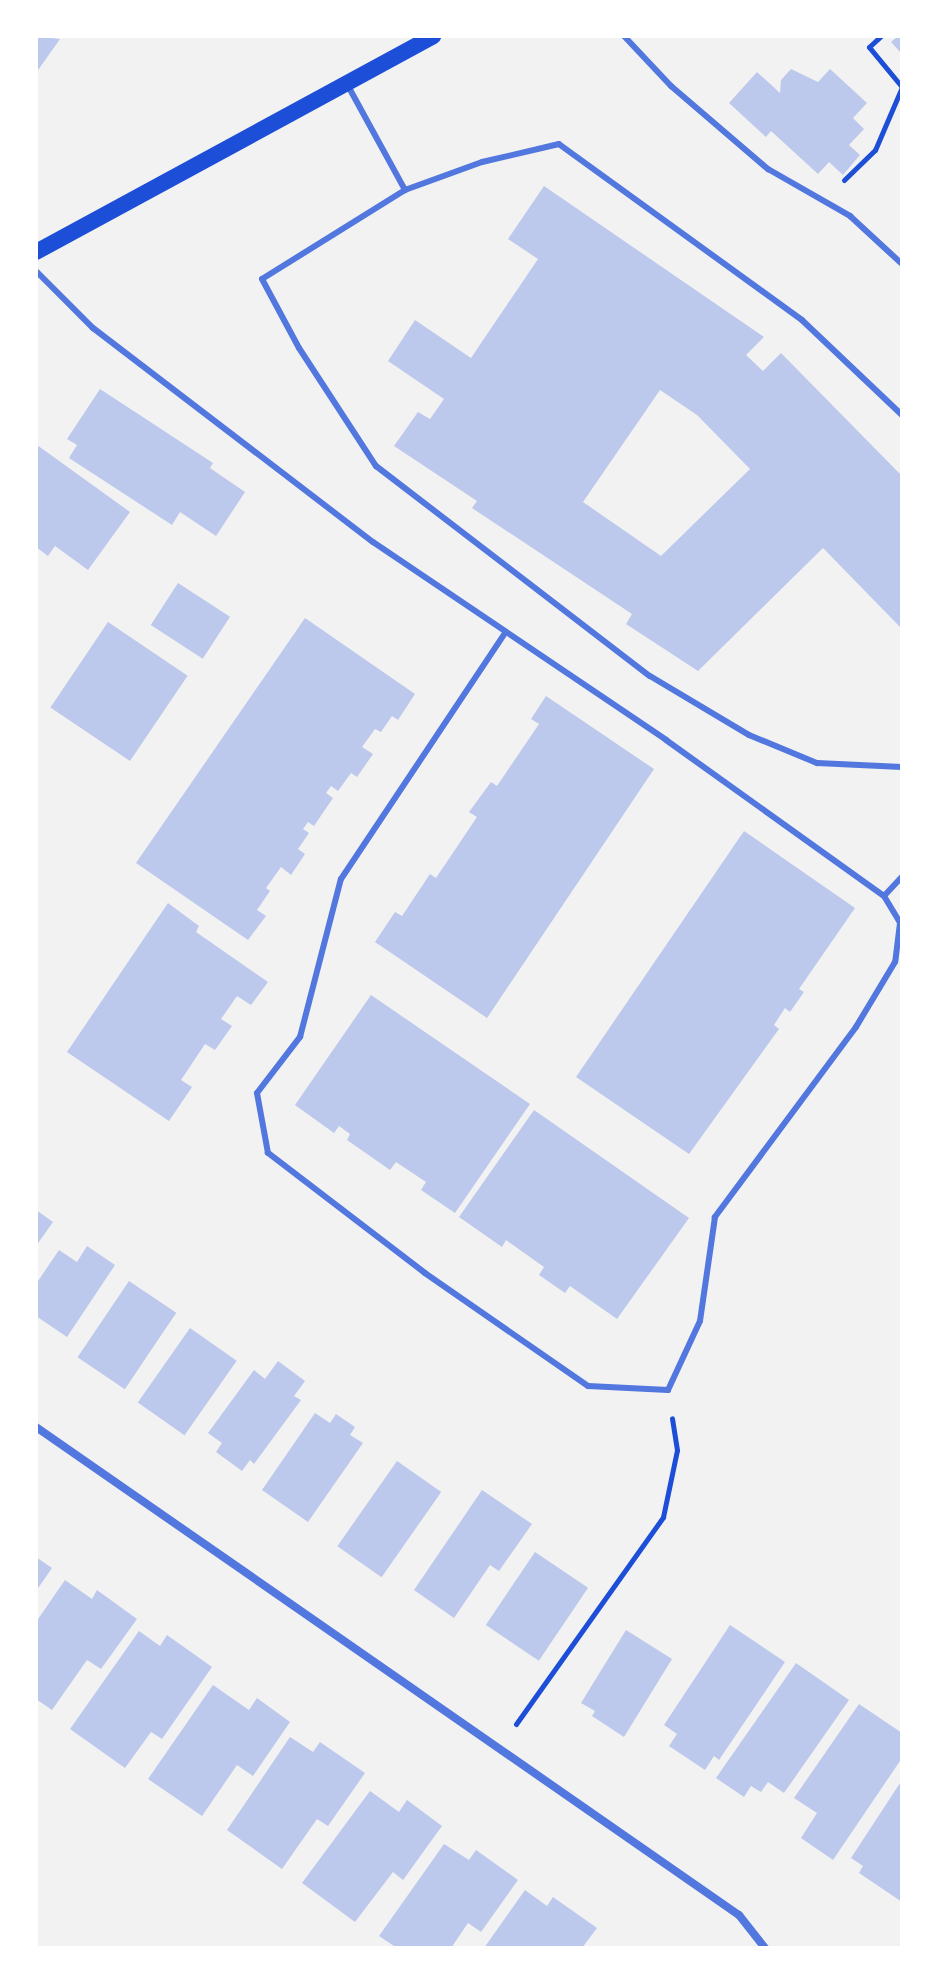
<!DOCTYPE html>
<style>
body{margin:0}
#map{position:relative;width:938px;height:1984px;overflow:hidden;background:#f2f2f2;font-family:Manrope,sans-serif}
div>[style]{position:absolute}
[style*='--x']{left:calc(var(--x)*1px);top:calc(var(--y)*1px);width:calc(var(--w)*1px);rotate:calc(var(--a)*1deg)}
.building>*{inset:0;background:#bdc9ec;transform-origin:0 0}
.path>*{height:5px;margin:-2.5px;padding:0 2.5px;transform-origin:2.5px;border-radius:2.5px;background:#1d4ed8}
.service>*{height:6px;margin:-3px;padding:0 3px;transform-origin:3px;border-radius:3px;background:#5277de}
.minor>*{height:8px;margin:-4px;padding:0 4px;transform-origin:4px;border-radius:4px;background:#5277de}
.secondary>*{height:16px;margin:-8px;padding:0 8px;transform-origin:8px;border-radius:8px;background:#1d4ed8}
span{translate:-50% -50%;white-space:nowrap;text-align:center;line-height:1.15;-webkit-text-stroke:6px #fff;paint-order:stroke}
.frame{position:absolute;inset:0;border:38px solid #fff;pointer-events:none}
</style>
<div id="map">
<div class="building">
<i style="clip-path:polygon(36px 36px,60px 39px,36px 73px)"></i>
<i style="clip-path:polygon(898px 36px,902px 36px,902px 54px,891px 42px)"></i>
<i style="clip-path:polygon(791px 69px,818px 82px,830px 69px,867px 103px,853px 118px,864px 129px,849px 145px,860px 155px,843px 175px,829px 162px,818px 174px,771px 131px,766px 137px,729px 103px,757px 72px,780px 93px,781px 80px)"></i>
<i style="clip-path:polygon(evenodd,544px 186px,764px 337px,746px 355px,763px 371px,781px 353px,902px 476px,902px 629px,823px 548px,698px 671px,626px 624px,632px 614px,472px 508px,477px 501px,394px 446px,418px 412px,430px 419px,444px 399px,388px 361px,415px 320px,471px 358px,538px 259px,508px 239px,544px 186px,660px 390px,697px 415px,750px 469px,661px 556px,583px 502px,660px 390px)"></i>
<i style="clip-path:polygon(100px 389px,213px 463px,210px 468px,245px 492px,216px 536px,180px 512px,172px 525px,69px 458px,77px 445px,67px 439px)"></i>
<i style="clip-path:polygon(37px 445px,130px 512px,88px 570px,55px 546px,48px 556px,36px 547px)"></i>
<i style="left:178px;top:583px;width:62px;height:50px;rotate:33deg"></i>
<i style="clip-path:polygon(305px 618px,415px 694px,398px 720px,392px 716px,381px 732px,375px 729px,362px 747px,373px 754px,357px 777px,351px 773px,338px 791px,331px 786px,326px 793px,333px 798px,314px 826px,308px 822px,303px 829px,309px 833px,298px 849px,305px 854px,291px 875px,281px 867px,266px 888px,270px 891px,257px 910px,266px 916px,248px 940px,136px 863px)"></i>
<i style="left:108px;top:622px;width:96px;height:103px;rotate:34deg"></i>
<i style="clip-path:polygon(546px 696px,654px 769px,487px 1018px,375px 942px,395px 912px,402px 916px,430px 874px,436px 878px,477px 817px,469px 812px,491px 782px,497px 786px,539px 724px,531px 719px)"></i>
<i style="clip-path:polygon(744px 831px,855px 908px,799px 989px,804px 992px,790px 1012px,785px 1008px,774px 1025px,779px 1029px,689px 1154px,576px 1077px)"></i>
<i style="clip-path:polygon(168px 903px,199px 926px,196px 932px,268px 982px,251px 1005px,237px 996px,221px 1019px,232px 1026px,215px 1050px,205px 1044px,181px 1080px,192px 1087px,169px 1121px,67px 1052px)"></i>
<i style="clip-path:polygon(371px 995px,530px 1104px,455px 1213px,421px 1190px,426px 1182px,396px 1162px,390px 1170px,347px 1140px,350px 1134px,339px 1126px,334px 1133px,295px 1105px)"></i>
<i style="clip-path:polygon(534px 1110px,689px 1218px,617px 1319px,570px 1286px,565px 1293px,539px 1275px,544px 1267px,506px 1240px,502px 1247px,459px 1217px)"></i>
<i style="clip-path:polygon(36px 1210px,53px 1222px,36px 1246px)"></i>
<i style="clip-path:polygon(87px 1246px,115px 1265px,67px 1337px,36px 1316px,36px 1284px,59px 1250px,77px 1262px)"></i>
<i style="left:129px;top:1281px;width:57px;height:92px;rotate:34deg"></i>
<i style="left:190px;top:1328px;width:57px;height:91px;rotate:35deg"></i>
<i style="clip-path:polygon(278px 1361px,305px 1381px,294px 1396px,301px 1400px,254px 1464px,250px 1460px,242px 1471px,216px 1452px,222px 1443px,208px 1433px,254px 1370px,265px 1379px)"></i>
<i style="clip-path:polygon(315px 1413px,330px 1423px,336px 1414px,355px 1427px,350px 1435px,363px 1443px,308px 1522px,262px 1490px)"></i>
<i style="left:397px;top:1461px;width:54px;height:104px;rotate:35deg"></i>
<i style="clip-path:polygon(482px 1490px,532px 1524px,499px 1571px,490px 1565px,454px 1618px,414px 1590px)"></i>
<i style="left:535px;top:1552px;width:64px;height:88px;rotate:34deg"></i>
<i style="clip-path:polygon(36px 1557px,52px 1568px,36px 1591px)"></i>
<i style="clip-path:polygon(65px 1580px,92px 1599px,97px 1590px,137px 1619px,101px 1669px,87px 1660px,52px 1710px,36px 1699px,36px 1622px)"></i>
<i style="clip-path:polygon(730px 1625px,785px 1662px,719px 1760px,714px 1756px,705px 1770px,669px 1746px,677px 1734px,664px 1725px)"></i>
<i style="clip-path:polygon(626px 1630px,672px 1659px,624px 1737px,592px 1716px,595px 1711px,581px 1703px)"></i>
<i style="clip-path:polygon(139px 1631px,160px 1646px,167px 1635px,212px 1667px,162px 1739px,151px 1732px,125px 1768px,70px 1729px)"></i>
<i style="clip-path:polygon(796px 1663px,849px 1700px,784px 1793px,768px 1782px,761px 1792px,751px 1786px,744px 1797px,716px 1778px)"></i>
<i style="clip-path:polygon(213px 1685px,249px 1710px,257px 1698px,290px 1722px,253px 1776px,237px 1765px,202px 1816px,148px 1779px)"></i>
<i style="clip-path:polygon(859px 1704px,902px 1733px,902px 1758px,833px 1860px,801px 1838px,817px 1813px,794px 1798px)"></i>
<i style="clip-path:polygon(290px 1737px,313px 1752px,320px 1742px,365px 1773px,328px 1826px,317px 1819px,282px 1869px,227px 1830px)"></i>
<i style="clip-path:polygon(902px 1780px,902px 1902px,859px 1873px,863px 1866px,851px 1858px)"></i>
<i style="clip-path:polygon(370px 1791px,399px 1812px,407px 1800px,442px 1826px,403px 1880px,393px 1872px,355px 1922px,302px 1883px)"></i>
<i style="clip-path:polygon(444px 1844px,469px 1860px,476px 1850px,518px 1880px,481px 1932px,468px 1923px,451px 1948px,397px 1948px,379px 1936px)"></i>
<i style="clip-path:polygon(525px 1890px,547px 1906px,553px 1897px,597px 1928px,582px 1948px,484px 1948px)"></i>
</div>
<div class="path">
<i style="--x:844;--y:180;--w:43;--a:-44.1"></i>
<i style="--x:875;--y:150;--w:69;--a:-66.8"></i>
<i style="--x:902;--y:87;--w:52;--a:-129.5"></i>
<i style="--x:869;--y:47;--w:16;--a:-43"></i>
<i style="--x:516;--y:1724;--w:254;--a:-54.6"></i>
<i style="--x:663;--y:1517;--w:68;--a:-78.2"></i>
<i style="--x:677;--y:1450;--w:32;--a:-99"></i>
</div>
<div class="service">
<i style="--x:624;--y:36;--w:69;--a:46.8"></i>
<i style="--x:671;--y:86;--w:128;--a:40.6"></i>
<i style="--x:768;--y:169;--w:95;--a:29.8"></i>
<i style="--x:850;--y:216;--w:71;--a:42.7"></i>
<i style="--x:347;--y:84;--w:121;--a:61.3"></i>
<i style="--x:36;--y:271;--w:81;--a:45"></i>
<i style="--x:93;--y:328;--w:352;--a:37.4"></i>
<i style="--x:373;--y:542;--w:354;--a:34"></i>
<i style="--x:666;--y:740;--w:268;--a:35.6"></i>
<i style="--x:884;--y:896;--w:31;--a:59"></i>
<i style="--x:900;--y:923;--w:39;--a:97"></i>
<i style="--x:895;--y:962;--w:76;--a:121"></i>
<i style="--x:856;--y:1027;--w:237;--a:126.6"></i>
<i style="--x:715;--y:1217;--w:105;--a:98.2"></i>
<i style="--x:700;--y:1321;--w:76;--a:114.9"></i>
<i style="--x:668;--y:1390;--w:80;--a:-177.1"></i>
<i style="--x:588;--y:1386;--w:198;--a:-145.3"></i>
<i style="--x:425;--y:1273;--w:198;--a:-142.6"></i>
<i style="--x:268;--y:1153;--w:61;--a:-100.4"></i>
<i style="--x:257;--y:1093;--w:71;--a:-52.5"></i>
<i style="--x:300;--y:1037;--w:163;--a:-75.5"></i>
<i style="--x:341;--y:879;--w:297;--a:-56.3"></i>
<i style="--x:902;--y:415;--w:138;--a:-136.5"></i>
<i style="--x:802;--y:320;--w:300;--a:-144.1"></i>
<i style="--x:559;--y:144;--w:79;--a:166.8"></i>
<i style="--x:482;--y:162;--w:82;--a:160"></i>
<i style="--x:405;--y:190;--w:168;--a:148.1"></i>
<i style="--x:262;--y:279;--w:78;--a:61.8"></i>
<i style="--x:299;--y:348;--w:141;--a:56.9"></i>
<i style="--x:376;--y:466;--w:345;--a:37.5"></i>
<i style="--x:650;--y:676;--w:115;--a:30.8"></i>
<i style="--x:749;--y:735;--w:74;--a:22.4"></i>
<i style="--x:817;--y:763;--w:85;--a:2.7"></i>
<i style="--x:884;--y:896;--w:26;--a:-47"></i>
</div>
<div class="minor">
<i style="--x:36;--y:1427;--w:856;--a:34.77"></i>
<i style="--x:739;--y:1915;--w:42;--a:51.8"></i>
</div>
<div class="secondary">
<i style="--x:36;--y:252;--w:452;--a:-28.5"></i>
</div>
<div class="frame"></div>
</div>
